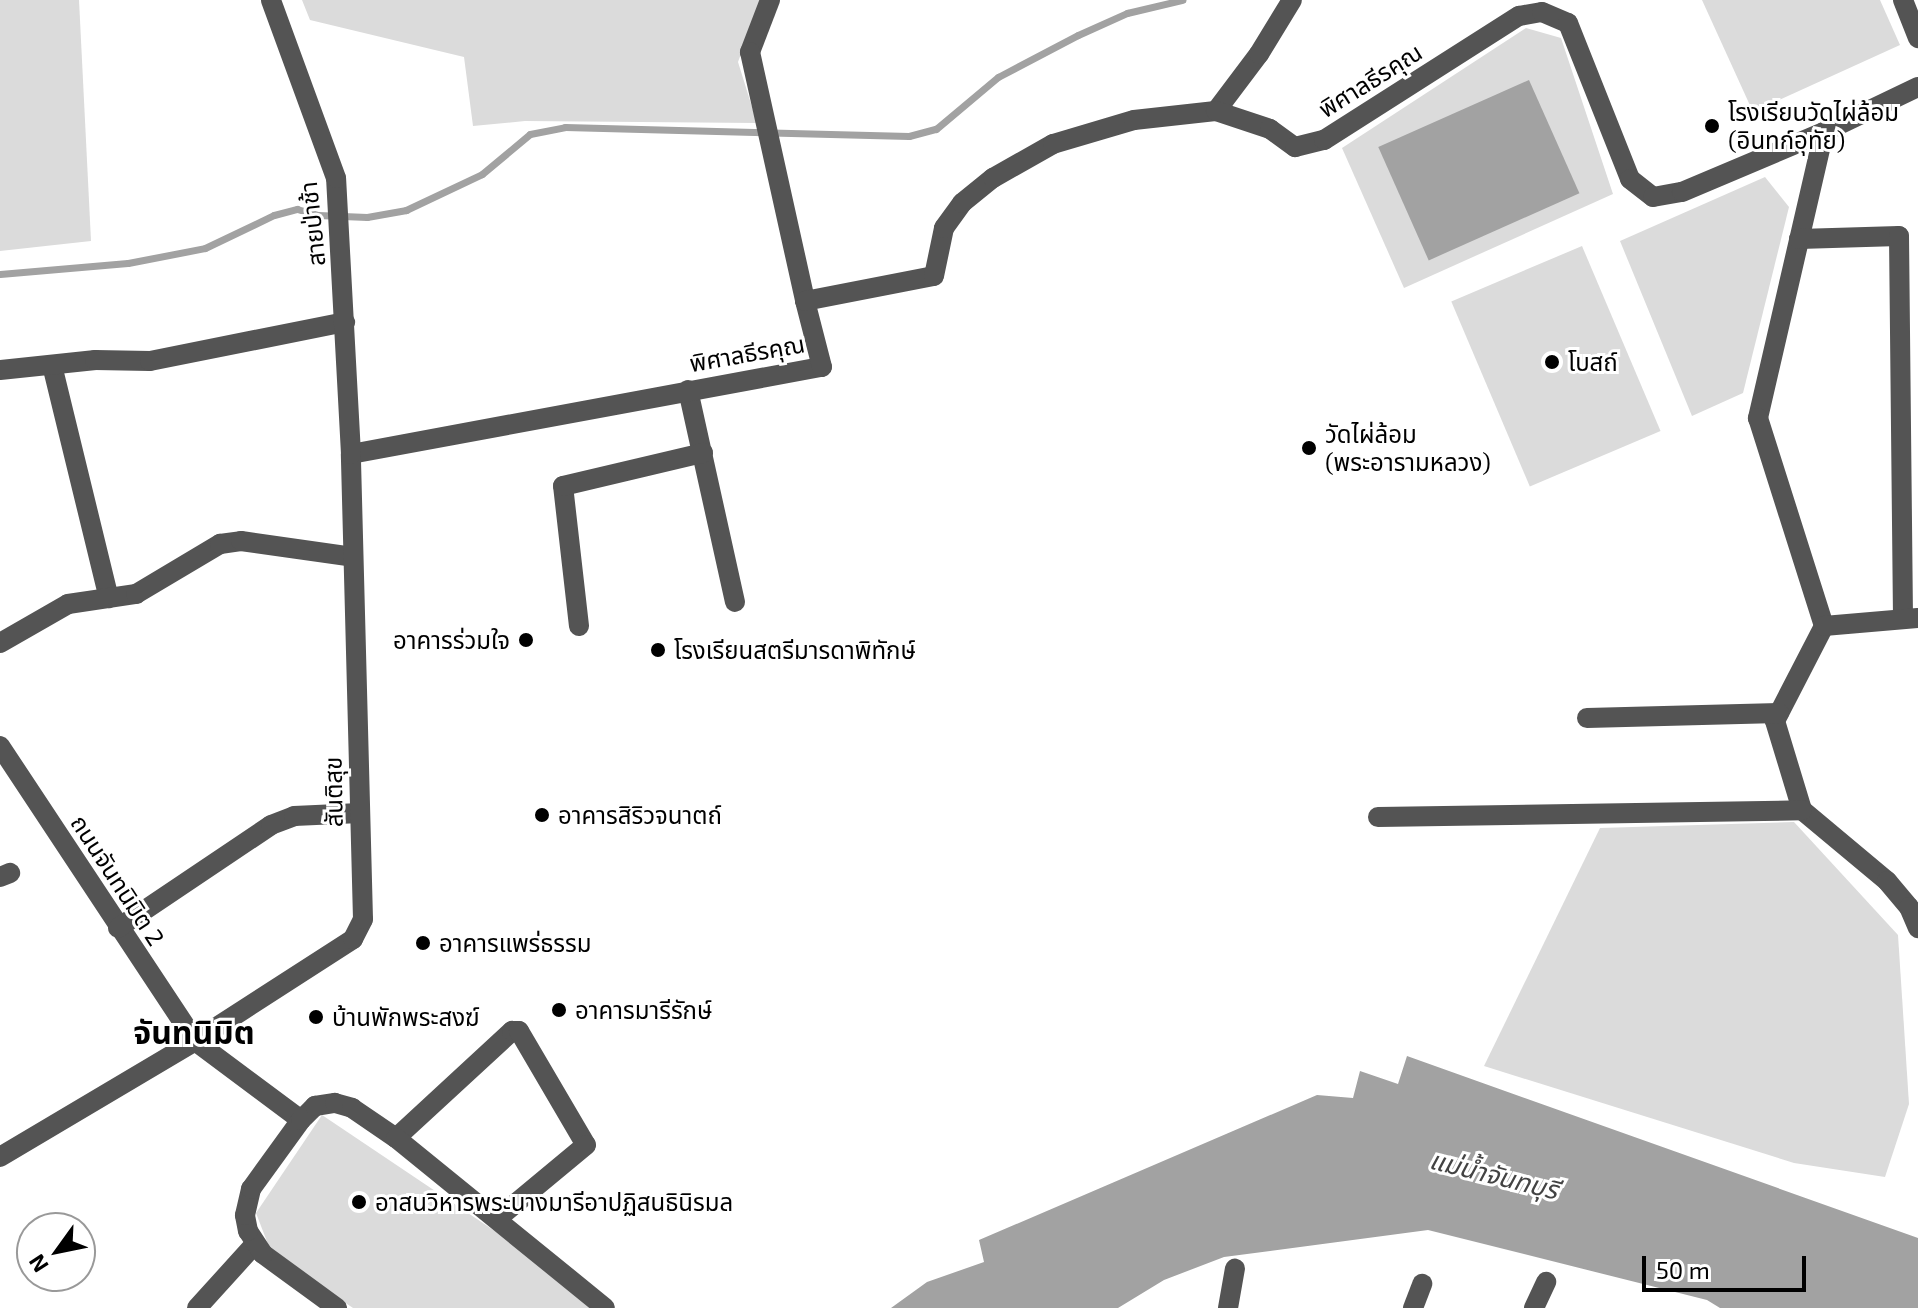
<!DOCTYPE html>
<meta charset="utf-8">
<style>
body{margin:0}
#map{position:relative;width:1918px;height:1308px;overflow:hidden;background:#fff;font-family:"Exo 2","Noto Sans Thai",sans-serif}
div>[style]{position:absolute}
[style*='--x']{left:calc(var(--x)*1px);top:calc(var(--y)*1px);width:calc(var(--w)*1px);rotate:calc(var(--a)*1deg)}
.green>*{inset:0;background:#dbdbdb;transform-origin:0 0}
.water>*{inset:0;background:#a2a2a2;transform-origin:0 0}
.stream>*{height:7px;margin:-3.5px;padding:0 3.5px;transform-origin:3.5px;border-radius:3.5px;background:#a2a2a2}
.minor>*{height:20px;margin:-10px;padding:0 10px;transform-origin:10px;border-radius:10px;background:#545454}
.dots>*{width:22px;height:22px;translate:-50% -50%;box-sizing:border-box;border:4px solid #fff;border-radius:50%}
span{translate:-50% -50%;white-space:nowrap;text-align:center;line-height:1.15;-webkit-text-stroke:6px #fff;paint-order:stroke}
.street-label{font-size:24px;color:#000}
.poi-label{font-size:24px;color:#000}
.left{translate:0 -50%;text-align:left}
.right{translate:-100% -50%;text-align:right}
.water-label{font-size:26px;color:#434343;font-style:italic}
.district-label{font-size:32px;color:#000;font-weight:700}
.north{position:absolute;left:16px;top:1212px;width:80px;height:80px;box-sizing:border-box;background:#fff;border:2px solid #999;border-radius:50%;rotate:237deg;font-size:22px;font-weight:700;line-height:32px;text-align:center;color:#000}
.north::after{content:'';display:block;margin:auto;width:28px;height:36px;background:#000;clip-path:polygon(50% 0,100% 100%,50% 72%,0 100%)}
.scale{position:absolute;left:1642px;top:1256px;width:164px;height:36px;box-sizing:border-box;border:4px solid #000;border-top:0;padding-left:10px;font-size:24px;line-height:28px;white-space:nowrap;color:#000;-webkit-text-stroke:6px #fff;paint-order:stroke}
</style>
<div id="map">
<div class="green">
<i style="clip-path:polygon(0 0,79px 0,91px 241px,0 251px)"></i>
<i style="clip-path:polygon(302px 0,761px 0,738px 62px,757px 123px,525px 121px,473px 126px,464px 57px,310px 20px)"></i>
<i style="clip-path:polygon(1702px 0,1880px 0,1900px 45px,1753px 112px)"></i>
<i style="clip-path:polygon(1526px 28px,1561px 38px,1613px 194px,1404px 288px,1342px 148px)"></i>
<i style="clip-path:polygon(1765px 177px,1789px 207px,1743px 393px,1692px 416px,1620px 241px)"></i>
<i style="left:1582px;top:246px;width:201px;height:142px;rotate:67deg"></i>
<i style="clip-path:polygon(1794px 822px,1898px 935px,1909px 1104px,1885px 1177px,1794px 1163px,1484px 1066px,1600px 828px)"></i>
<i style="clip-path:polygon(322px 1115px,532px 1256px,595px 1308px,353px 1308px,271px 1252px,256px 1213px)"></i>
</div>
<div class="water">
<i style="left:1529px;top:80px;width:124px;height:165px;rotate:66deg"></i>
<i style="clip-path:polygon(1407px 1056px,1918px 1238px,1918px 1308px,1720px 1308px,1707px 1300px,1428px 1230px,1224px 1257px,1164px 1280px,1118px 1308px,891px 1308px,927px 1282px,984px 1262px,979px 1240px,1317px 1095px,1353px 1098px,1360px 1071px,1398px 1084px)"></i>
</div>
<div class="stream">
<i style="--x:0;--y:274;--w:128;--a:-4.9"></i>
<i style="--x:128;--y:263;--w:78;--a:-11"></i>
<i style="--x:205;--y:248;--w:76;--a:-25.6"></i>
<i style="--x:274;--y:215;--w:24;--a:-15"></i>
<i style="--x:297;--y:209;--w:22;--a:16"></i>
<i style="--x:318;--y:215;--w:49;--a:2.3"></i>
<i style="--x:367;--y:217;--w:40;--a:-10"></i>
<i style="--x:406;--y:210;--w:84;--a:-25.3"></i>
<i style="--x:482;--y:174;--w:62;--a:-39.8"></i>
<i style="--x:530;--y:134;--w:36;--a:-11"></i>
<i style="--x:565;--y:127;--w:344;--a:1.5"></i>
<i style="--x:909;--y:136;--w:28;--a:-15"></i>
<i style="--x:936;--y:129;--w:81;--a:-40"></i>
<i style="--x:998;--y:77;--w:90;--a:-27.7"></i>
<i style="--x:1078;--y:35;--w:54;--a:-24.2"></i>
<i style="--x:1127;--y:13;--w:57;--a:-13.3"></i>
</div>
<div class="minor">
<i style="--x:770;--y:0;--w:56;--a:111"></i>
<i style="--x:750;--y:52;--w:255;--a:77.5"></i>
<i style="--x:1903;--y:0;--w:41;--a:68.5"></i>
<i style="--x:1216;--y:111;--w:71;--a:-53"></i>
<i style="--x:1259;--y:54;--w:63;--a:-58.6"></i>
<i style="--x:1824;--y:132;--w:294;--a:103"></i>
<i style="--x:1758;--y:418;--w:218;--a:72.4"></i>
<i style="--x:1824;--y:626;--w:107;--a:117.3"></i>
<i style="--x:1775;--y:721;--w:93;--a:73.1"></i>
<i style="--x:1802;--y:810;--w:111;--a:39.9"></i>
<i style="--x:1887;--y:881;--w:34;--a:50"></i>
<i style="--x:1909;--y:907;--w:23;--a:67"></i>
<i style="--x:1799;--y:239;--w:100;--a:-1.7"></i>
<i style="--x:1899;--y:236;--w:383;--a:89.4"></i>
<i style="--x:52;--y:365;--w:240;--a:76.3"></i>
<i style="--x:0;--y:370;--w:96;--a:-6"></i>
<i style="--x:95;--y:360;--w:55;--a:1"></i>
<i style="--x:150;--y:361;--w:199;--a:-11.3"></i>
<i style="--x:688;--y:390;--w:217;--a:77.5"></i>
<i style="--x:351;--y:454;--w:479;--a:-10.5"></i>
<i style="--x:822;--y:367;--w:68;--a:-104.4"></i>
<i style="--x:805;--y:301;--w:131;--a:-11"></i>
<i style="--x:934;--y:276;--w:49;--a:-78.2"></i>
<i style="--x:944;--y:228;--w:31;--a:-54"></i>
<i style="--x:962;--y:203;--w:40;--a:-39"></i>
<i style="--x:993;--y:178;--w:69;--a:-29.5"></i>
<i style="--x:1053;--y:144;--w:84;--a:-16.5"></i>
<i style="--x:1134;--y:120;--w:82;--a:-6.3"></i>
<i style="--x:1216;--y:111;--w:57;--a:18.4"></i>
<i style="--x:1270;--y:129;--w:31;--a:36"></i>
<i style="--x:1295;--y:147;--w:30;--a:-14"></i>
<i style="--x:1324;--y:140;--w:231;--a:-32.5"></i>
<i style="--x:1519;--y:16;--w:23;--a:-10"></i>
<i style="--x:1542;--y:12;--w:28;--a:23"></i>
<i style="--x:1568;--y:23;--w:168;--a:68.3"></i>
<i style="--x:1630;--y:179;--w:29;--a:38"></i>
<i style="--x:1653;--y:197;--w:29;--a:-10"></i>
<i style="--x:1682;--y:192;--w:154;--a:-22.9"></i>
<i style="--x:1824;--y:132;--w:104;--a:-25.6"></i>
<i style="--x:579;--y:626;--w:141;--a:-96.5"></i>
<i style="--x:563;--y:486;--w:144;--a:-13.3"></i>
<i style="--x:1824;--y:626;--w:94;--a:-4.9"></i>
<i style="--x:0;--y:643;--w:78;--a:-29.8"></i>
<i style="--x:68;--y:604;--w:69;--a:-8.4"></i>
<i style="--x:136;--y:594;--w:98;--a:-30.8"></i>
<i style="--x:220;--y:544;--w:21;--a:-8"></i>
<i style="--x:241;--y:541;--w:113;--a:8.1"></i>
<i style="--x:1587;--y:718;--w:192;--a:-1.5"></i>
<i style="--x:0;--y:746;--w:354;--a:56.5"></i>
<i style="--x:195;--y:1041;--w:132;--a:36.7"></i>
<i style="--x:1378;--y:817;--w:424;--a:-0.9"></i>
<i style="--x:0;--y:877;--w:11;--a:-22"></i>
<i style="--x:118;--y:928;--w:184;--a:-33.9"></i>
<i style="--x:271;--y:825;--w:25;--a:-21"></i>
<i style="--x:294;--y:816;--w:66;--a:-2.6"></i>
<i style="--x:396;--y:1138;--w:158;--a:-42.7"></i>
<i style="--x:512;--y:1031;--w:7;--a:0"></i>
<i style="--x:519;--y:1031;--w:132;--a:59.6"></i>
<i style="--x:586;--y:1145;--w:114;--a:140.3"></i>
<i style="--x:0;--y:1157;--w:227;--a:-30.7"></i>
<i style="--x:195;--y:1041;--w:188;--a:-32.8"></i>
<i style="--x:353;--y:939;--w:22;--a:-63"></i>
<i style="--x:363;--y:919;--w:465;--a:-91.5"></i>
<i style="--x:351;--y:454;--w:276;--a:-93.1"></i>
<i style="--x:336;--y:178;--w:189;--a:-110.1"></i>
<i style="--x:197;--y:1308;--w:86;--a:-47.8"></i>
<i style="--x:337;--y:1308;--w:92;--a:-143.9"></i>
<i style="--x:263;--y:1254;--w:27;--a:-123"></i>
<i style="--x:248;--y:1231;--w:16;--a:-101"></i>
<i style="--x:245;--y:1215;--w:27;--a:-77"></i>
<i style="--x:251;--y:1189;--w:85;--a:-54.1"></i>
<i style="--x:301;--y:1120;--w:20;--a:-45"></i>
<i style="--x:315;--y:1106;--w:20;--a:-9"></i>
<i style="--x:335;--y:1103;--w:18;--a:16"></i>
<i style="--x:352;--y:1108;--w:53;--a:34.3"></i>
<i style="--x:396;--y:1138;--w:269;--a:39.1"></i>
<i style="--x:1228;--y:1308;--w:40;--a:-80"></i>
<i style="--x:1413;--y:1308;--w:26;--a:-69"></i>
<i style="--x:1534;--y:1308;--w:29;--a:-65"></i>
</div>
<div class="dots">
<i style="left:1712px;top:126px;background:#000"></i>
<i style="left:1552px;top:362px;background:#000"></i>
<i style="left:1309px;top:448px;background:#000"></i>
<i style="left:526px;top:640px;background:#000"></i>
<i style="left:658px;top:650px;background:#000"></i>
<i style="left:542px;top:815px;background:#000"></i>
<i style="left:423px;top:943px;background:#000"></i>
<i style="left:559px;top:1010px;background:#000"></i>
<i style="left:316px;top:1017px;background:#000"></i>
<i style="left:359px;top:1202px;background:#000"></i>
</div>
<div class="street-label">
<span style="left:1370px;top:80px;rotate:-32deg">พิศาลธีรคุณ</span>
<span style="left:312px;top:224px;rotate:-96deg">สายป่าช้า</span>
<span style="left:747px;top:353px;rotate:-10deg">พิศาลธีรคุณ</span>
<span style="left:333px;top:792px;rotate:-91deg">สันติสุข</span>
<span style="left:118px;top:880px;rotate:57deg">ถนนจันทนิมิต 2</span>
</div>
<div class="poi-label">
<span class="left" style="left:1728px;top:126px">โรงเรียนวัดไผ่ล้อม<br>(อินทก์อุทัย)</span>
<span class="left" style="left:1568px;top:362px">โบสถ์</span>
<span class="left" style="left:1325px;top:448px">วัดไผ่ล้อม<br>(พระอารามหลวง)</span>
<span class="right" style="left:510px;top:640px">อาคารร่วมใจ</span>
<span class="left" style="left:674px;top:650px">โรงเรียนสตรีมารดาพิทักษ์</span>
<span class="left" style="left:558px;top:815px">อาคารสิริวจนาตถ์</span>
<span class="left" style="left:439px;top:943px">อาคารแพร่ธรรม</span>
<span class="left" style="left:575px;top:1010px">อาคารมารีรักษ์</span>
<span class="left" style="left:332px;top:1017px">บ้านพักพระสงฆ์</span>
<span class="left" style="left:375px;top:1202px">อาสนวิหารพระนางมารีอาปฏิสนธินิรมล</span>
</div>
<div class="water-label">
<span style="left:1494px;top:1174px;rotate:14deg">แม่น้ำจันทบุรี</span>
</div>
<div class="district-label">
<span style="left:194px;top:1031px">จันทนิมิต</span>
</div>
<div class="north">N</div>
<div class="scale">50 m</div>
</div>
